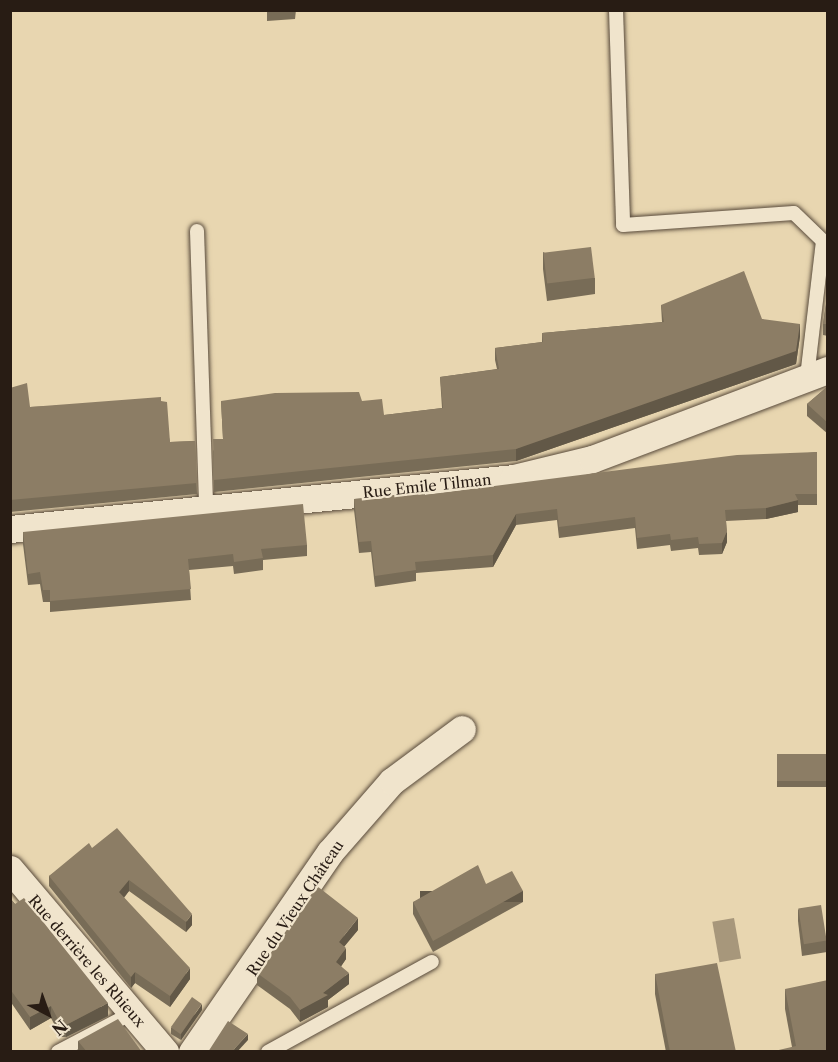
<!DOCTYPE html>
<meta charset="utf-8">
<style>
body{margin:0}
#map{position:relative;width:838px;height:1062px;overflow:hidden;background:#e8d6b0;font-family:"Libre Caslon Text",serif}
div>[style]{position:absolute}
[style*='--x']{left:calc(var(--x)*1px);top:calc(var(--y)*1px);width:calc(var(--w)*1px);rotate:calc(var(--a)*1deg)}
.water>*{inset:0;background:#a7977b;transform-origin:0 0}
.roads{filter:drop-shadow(0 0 2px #584a3b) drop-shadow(0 0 2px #584a3b)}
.lane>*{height:14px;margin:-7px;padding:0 7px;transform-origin:7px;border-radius:7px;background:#f0e4cc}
.street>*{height:27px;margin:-13.5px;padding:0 13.5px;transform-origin:13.5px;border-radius:13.5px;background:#f0e4cc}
.wall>*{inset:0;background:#786c57;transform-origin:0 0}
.shaded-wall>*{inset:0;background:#625847;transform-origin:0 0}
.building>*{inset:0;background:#8c7d65;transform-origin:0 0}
span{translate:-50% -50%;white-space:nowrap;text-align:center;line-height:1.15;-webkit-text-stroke:4.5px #f0e4cc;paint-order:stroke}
.street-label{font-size:15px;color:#281c14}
.frame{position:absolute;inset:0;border:12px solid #281c14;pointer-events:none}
.north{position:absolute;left:18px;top:984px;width:60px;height:60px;-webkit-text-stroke:4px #f0e4cc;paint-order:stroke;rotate:139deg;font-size:16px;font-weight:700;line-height:24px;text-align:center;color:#281c14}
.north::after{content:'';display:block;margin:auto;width:21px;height:27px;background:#281c14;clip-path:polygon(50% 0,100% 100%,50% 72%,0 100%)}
</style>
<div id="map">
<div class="water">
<i style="left:734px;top:918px;width:41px;height:22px;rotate:80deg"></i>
</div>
<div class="roads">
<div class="lane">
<i style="--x:616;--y:10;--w:215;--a:88.1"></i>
<i style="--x:623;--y:225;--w:171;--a:-4"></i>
<i style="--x:794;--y:213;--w:40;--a:44"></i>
<i style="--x:823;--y:241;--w:137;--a:96.7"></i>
<i style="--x:197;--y:231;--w:277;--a:88.1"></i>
<i style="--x:58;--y:1052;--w:84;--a:-27.8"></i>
<i style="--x:268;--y:1052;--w:187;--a:-28.8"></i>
</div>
<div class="street">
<i style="--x:10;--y:529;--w:507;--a:-5.78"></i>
<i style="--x:514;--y:478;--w:80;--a:-13.7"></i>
<i style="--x:592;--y:459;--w:252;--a:-20.7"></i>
<i style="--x:10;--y:869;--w:240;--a:49.7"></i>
<i style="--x:192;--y:1052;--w:243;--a:-55.4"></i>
<i style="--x:330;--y:852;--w:94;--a:-48.9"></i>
<i style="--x:392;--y:781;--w:87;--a:-36.6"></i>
</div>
</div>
<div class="wall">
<i style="clip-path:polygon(267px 10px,296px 10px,295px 19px,267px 21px)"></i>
<i style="clip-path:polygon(543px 252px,595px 278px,595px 294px,547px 301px,543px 269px)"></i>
<i style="clip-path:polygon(828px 291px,828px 336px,823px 335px,823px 324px)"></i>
<i style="clip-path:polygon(661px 305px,762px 319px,800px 336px,796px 364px,516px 461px,214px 492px,213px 451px,223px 439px,221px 401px,362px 401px,384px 415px,442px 408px,440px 377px,497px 369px,495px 360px,495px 348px,542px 342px,542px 333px,662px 322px)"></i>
<i style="clip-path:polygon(828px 386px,828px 434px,807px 416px,807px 404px)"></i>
<i style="clip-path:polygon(10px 388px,30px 407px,161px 401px,170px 442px,195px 441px,197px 494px,10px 512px)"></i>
<i style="clip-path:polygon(817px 452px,817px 505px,798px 505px,798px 512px,766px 519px,726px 521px,727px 542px,722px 554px,699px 555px,698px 548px,671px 551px,670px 545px,637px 549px,635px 528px,559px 538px,557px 520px,516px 525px,493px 567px,416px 573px,416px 581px,375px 587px,371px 552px,359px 553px,354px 510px,354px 499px,425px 495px)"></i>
<i style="clip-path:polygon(23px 532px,307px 545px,307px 556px,263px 560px,263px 570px,234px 574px,233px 566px,189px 570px,191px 600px,50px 612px,50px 602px,43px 602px,40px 584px,28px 585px,23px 544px)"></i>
<i style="left:828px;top:754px;width:33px;height:51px;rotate:90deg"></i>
<i style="clip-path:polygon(92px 848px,192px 925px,186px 932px,129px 891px,124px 898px,190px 979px,170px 1007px,135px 983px,131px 988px,49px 886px,49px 876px)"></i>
<i style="clip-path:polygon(486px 884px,523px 902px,433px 952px,413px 914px,413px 902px)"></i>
<i style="clip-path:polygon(10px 898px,108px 1016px,66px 1037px,61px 1037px,51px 1018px,30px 1030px,10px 1001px)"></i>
<i style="clip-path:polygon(798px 909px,827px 941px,827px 952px,802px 956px,798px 921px)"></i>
<i style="clip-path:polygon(358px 930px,344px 946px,346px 959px,341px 966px,349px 984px,328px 1000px,328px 1007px,300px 1022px,290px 1009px,257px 985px,257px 973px)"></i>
<i style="clip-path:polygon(655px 974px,736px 1052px,666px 1052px,655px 994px)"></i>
<i style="clip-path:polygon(785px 989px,828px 1052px,792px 1047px,785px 1009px)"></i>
<i style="clip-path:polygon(202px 1010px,181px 1040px,171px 1034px,171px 1028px)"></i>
<i style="clip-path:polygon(78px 1041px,142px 1052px,78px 1052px)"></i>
</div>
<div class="shaded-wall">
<i style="clip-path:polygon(800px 324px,800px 336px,796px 364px,516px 461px,516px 449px)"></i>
<i style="clip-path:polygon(798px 500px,798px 512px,766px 519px,766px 508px)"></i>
<i style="clip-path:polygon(516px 514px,516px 525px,493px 567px,493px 555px)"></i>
<i style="clip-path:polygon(727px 531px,727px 542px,722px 554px,722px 543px)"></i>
<i style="clip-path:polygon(129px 880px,129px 891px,119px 903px,119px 892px)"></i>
<i style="left:523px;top:891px;width:11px;height:103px;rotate:90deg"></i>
<i style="clip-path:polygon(192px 914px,192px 925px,186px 932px,186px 922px)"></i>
<i style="clip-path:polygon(358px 918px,358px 930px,339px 953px,339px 942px)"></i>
<i style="clip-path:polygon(346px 948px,346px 959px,336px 974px,336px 962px)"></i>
<i style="clip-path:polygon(190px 968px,190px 979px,170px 1007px,170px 996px)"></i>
<i style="clip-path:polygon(135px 972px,135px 983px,131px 988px,131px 977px)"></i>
<i style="clip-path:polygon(349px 973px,349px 984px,328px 1000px,328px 1007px,300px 1022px,300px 1010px)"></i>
<i style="clip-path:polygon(108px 1003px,108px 1016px,66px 1037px,66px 1025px)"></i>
<i style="clip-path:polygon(202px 1004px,202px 1010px,181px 1040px,181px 1034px)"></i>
<i style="clip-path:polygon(51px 1006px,51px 1018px,30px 1030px,30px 1017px)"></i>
<i style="clip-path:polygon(248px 1034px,248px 1040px,237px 1052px,234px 1052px,234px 1049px)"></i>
</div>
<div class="building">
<i style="left:591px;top:247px;width:31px;height:48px;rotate:83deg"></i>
<i style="clip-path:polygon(744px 271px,762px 319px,800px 324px,796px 351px,516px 449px,214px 480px,213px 439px,223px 439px,221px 401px,275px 393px,359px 392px,362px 401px,382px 399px,384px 415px,443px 408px,440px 377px,499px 369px,495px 348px,543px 342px,542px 333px,664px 322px,661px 305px)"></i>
<i style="clip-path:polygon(828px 291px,828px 324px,823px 324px)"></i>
<i style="clip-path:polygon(27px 383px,30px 407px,161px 397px,161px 401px,167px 402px,170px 442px,195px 441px,197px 483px,10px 500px,10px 388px)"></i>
<i style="clip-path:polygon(828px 386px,828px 423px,807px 404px)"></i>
<i style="clip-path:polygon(817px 452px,817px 494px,795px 494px,798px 500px,766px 508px,725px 510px,727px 531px,722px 543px,699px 544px,698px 537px,671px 540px,670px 534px,637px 538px,635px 517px,559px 527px,557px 509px,516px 514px,493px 555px,415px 562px,416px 570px,375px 576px,371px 541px,359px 542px,354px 499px,424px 492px,425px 495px,737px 455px)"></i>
<i style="clip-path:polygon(303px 504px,307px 545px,261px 549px,263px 558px,234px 562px,233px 554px,188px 559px,191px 589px,50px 601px,50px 590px,43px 590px,40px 572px,28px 574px,23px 532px)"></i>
<i style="left:828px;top:754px;width:27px;height:51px;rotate:90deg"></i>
<i style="clip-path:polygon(117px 828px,192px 914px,186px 922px,129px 880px,119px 892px,190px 968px,170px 996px,135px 972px,131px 977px,49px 876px,89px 843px,92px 848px)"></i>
<i style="clip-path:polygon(478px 865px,486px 884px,512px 871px,523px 891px,433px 941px,413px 902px)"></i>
<i style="clip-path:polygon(317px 886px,358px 918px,339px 942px,346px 948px,336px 962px,349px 973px,323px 993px,328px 995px,300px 1010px,290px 997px,257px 973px)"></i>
<i style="clip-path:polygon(10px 898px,15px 904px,24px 898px,108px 1003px,66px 1025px,61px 1025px,51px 1006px,30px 1017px,10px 989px)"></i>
<i style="left:821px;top:905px;width:36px;height:23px;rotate:81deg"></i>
<i style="clip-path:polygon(717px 963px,736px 1052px,670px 1052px,655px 974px)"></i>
<i style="clip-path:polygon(828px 980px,828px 1052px,770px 1052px,796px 1046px,785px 989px)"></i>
<i style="left:192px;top:997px;width:12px;height:37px;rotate:35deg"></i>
<i style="clip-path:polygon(118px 1019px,142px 1052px,87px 1052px,78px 1041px)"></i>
<i style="clip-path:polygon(228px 1021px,248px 1034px,234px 1049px,236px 1052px,208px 1052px)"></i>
</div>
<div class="street-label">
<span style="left:427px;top:486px;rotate:-6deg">Rue Emile Tilman</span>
<span style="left:295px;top:908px;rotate:-56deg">Rue du Vieux Château</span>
<span style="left:87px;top:961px;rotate:49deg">Rue derrière les Rhieux</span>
</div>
<div class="frame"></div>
<div class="north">N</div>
</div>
